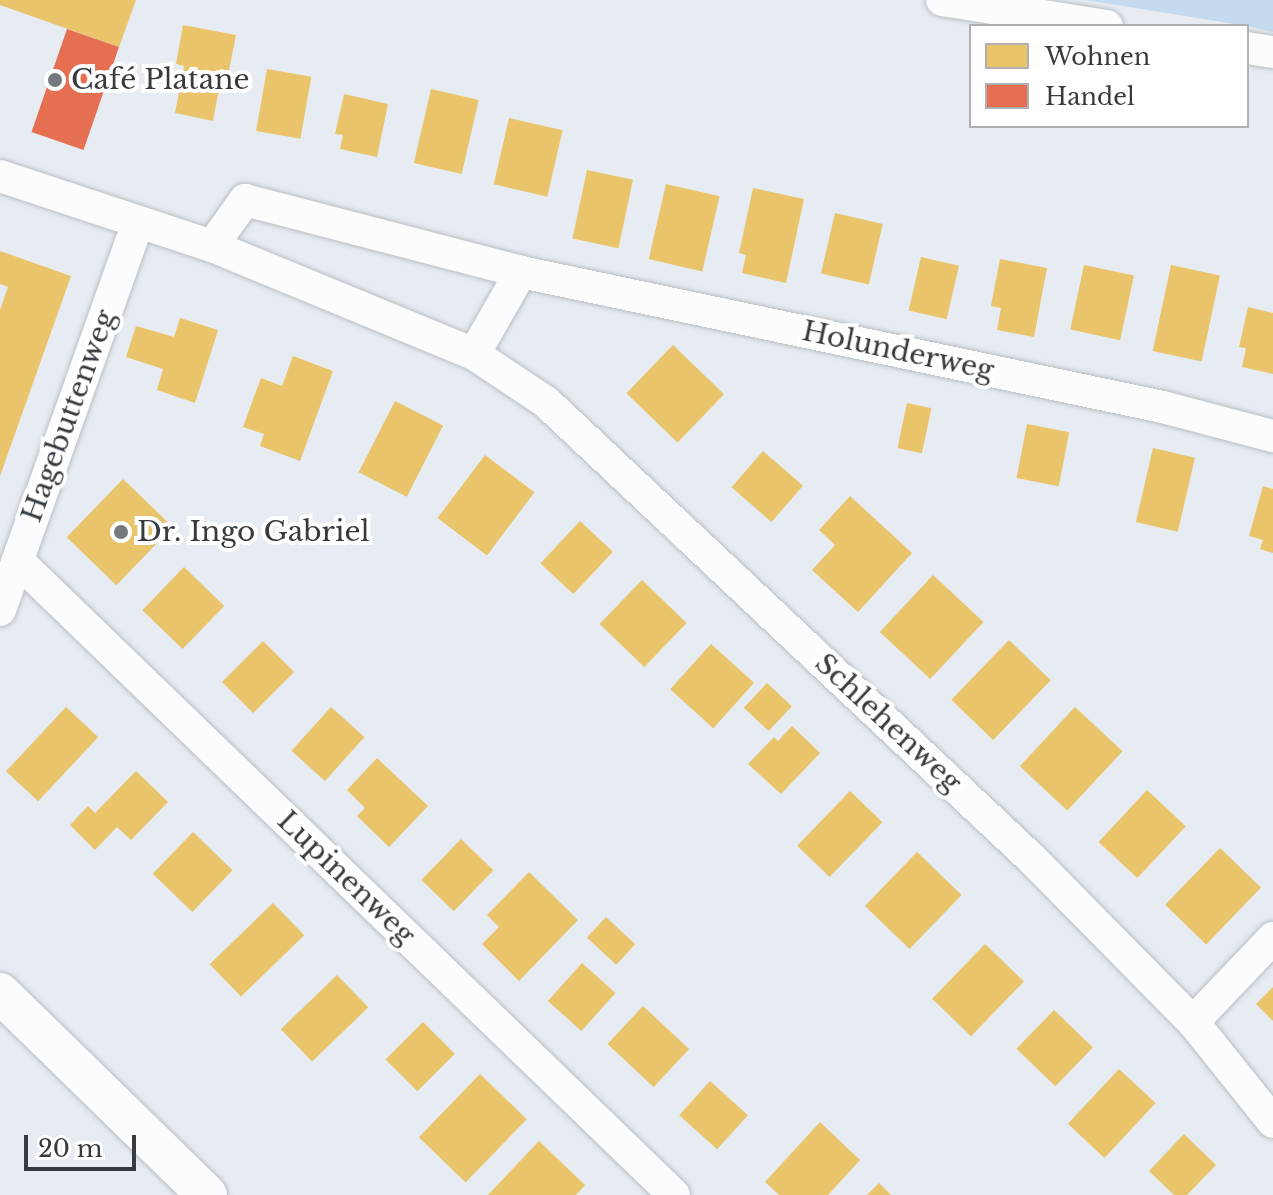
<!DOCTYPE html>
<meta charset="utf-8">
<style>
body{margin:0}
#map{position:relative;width:1273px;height:1195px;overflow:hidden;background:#e6ecf2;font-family:"Libre Baskerville",serif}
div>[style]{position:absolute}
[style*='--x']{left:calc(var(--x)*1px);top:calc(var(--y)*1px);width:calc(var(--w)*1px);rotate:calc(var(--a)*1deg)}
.green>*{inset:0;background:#c4daee}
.homes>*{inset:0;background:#e9c46a;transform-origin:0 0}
.shops>*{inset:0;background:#e76f51;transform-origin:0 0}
.roads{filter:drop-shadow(0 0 2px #b9bec3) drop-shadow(0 0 2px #b9bec3)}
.minor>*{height:32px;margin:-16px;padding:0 16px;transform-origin:16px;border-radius:16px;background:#fbfcfd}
.tertiary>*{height:40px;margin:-20px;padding:0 20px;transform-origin:20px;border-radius:20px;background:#fbfcfd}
.dots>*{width:22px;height:22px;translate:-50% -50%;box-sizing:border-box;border:4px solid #fff;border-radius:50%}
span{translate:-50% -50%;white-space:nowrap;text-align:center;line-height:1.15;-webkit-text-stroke:8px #fff;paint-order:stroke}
.poi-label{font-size:28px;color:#363b40}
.left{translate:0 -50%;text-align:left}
.street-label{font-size:28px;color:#363b40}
.legend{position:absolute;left:969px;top:24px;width:280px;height:104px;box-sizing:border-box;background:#fff;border:2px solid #afb1b3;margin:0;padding:10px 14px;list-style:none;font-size:24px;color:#363b40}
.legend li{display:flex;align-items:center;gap:16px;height:40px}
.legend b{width:40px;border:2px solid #afb1b3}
.scale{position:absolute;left:24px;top:1135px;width:112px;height:36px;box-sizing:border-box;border:4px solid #363b40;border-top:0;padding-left:10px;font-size:24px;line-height:28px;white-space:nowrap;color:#363b40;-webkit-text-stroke:6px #fff;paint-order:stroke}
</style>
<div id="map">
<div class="green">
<i style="clip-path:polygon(1086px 0,1273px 0,1273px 32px,1247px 26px)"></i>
</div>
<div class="homes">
<i style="clip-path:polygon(0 0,136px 0,119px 47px,0 5px)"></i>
<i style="clip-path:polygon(183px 25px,236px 35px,228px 75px,222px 73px,213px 121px,175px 113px,184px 66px,176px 64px)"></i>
<i style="left:267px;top:69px;width:45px;height:63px;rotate:10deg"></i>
<i style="left:431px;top:89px;width:49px;height:76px;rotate:13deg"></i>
<i style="clip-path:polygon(344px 94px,388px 104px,377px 157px,340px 149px,343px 135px,335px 134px)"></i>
<i style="left:509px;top:118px;width:55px;height:68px;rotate:13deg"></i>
<i style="left:587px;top:170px;width:47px;height:70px;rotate:12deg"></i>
<i style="left:666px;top:184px;width:55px;height:77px;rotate:13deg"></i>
<i style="clip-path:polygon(753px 188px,804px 199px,786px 283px,742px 273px,746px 255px,739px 253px)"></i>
<i style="left:835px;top:213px;width:49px;height:62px;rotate:13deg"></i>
<i style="clip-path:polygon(0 251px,71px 276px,0 476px,0 310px,8px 287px,0 284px)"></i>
<i style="left:921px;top:257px;width:39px;height:55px;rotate:13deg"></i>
<i style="clip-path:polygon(1000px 259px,1047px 268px,1034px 337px,997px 330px,1001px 308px,991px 306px)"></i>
<i style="left:1084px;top:265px;width:51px;height:66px;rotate:12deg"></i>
<i style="left:1171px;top:265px;width:50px;height:88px;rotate:12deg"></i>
<i style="clip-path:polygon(1248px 307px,1273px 313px,1273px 374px,1242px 367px,1246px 348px,1239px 347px)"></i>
<i style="clip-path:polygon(180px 318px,218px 330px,195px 403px,157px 390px,163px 369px,126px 357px,136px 326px,174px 337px)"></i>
<i style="left:673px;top:345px;width:71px;height:67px;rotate:44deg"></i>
<i style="clip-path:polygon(293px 356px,333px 371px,300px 461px,260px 446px,264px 434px,243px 427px,261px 378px,282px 386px)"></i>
<i style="left:395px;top:401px;width:54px;height:80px;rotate:27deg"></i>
<i style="left:907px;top:403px;width:25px;height:46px;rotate:12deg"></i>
<i style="left:1027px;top:424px;width:43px;height:55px;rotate:11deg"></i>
<i style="left:1153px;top:448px;width:43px;height:76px;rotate:13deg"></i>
<i style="left:763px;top:451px;width:53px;height:48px;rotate:41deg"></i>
<i style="left:485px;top:455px;width:62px;height:79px;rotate:37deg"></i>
<i style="left:123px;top:479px;width:69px;height:81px;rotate:44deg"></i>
<i style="clip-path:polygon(1263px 486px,1273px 489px,1273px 553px,1260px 549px,1263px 540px,1249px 536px)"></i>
<i style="clip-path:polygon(850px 496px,912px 553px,858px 612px,812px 570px,835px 545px,819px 530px)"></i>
<i style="left:580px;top:521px;width:45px;height:58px;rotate:43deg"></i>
<i style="left:184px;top:567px;width:56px;height:60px;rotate:44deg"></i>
<i style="left:933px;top:575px;width:69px;height:78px;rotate:43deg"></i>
<i style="left:642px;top:580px;width:62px;height:61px;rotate:44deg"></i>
<i style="left:1009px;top:640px;width:58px;height:83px;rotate:44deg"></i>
<i style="left:263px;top:641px;width:44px;height:58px;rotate:45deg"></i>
<i style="left:711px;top:644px;width:58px;height:61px;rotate:42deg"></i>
<i style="left:767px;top:683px;width:34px;height:34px;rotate:43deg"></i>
<i style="left:66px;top:707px;width:44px;height:88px;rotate:43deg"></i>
<i style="left:331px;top:707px;width:45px;height:59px;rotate:42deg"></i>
<i style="left:1075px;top:707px;width:65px;height:81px;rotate:43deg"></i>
<i style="clip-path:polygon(792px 726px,820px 753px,781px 794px,748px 764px,774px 737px,778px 741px)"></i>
<i style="clip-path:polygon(377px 758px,428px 806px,389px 847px,357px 816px,365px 808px,347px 790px)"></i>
<i style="clip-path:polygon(136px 771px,168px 802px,131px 840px,117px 827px,95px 850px,70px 825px,88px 806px,95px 813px)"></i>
<i style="left:1147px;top:790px;width:53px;height:71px;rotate:43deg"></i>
<i style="left:850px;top:791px;width:45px;height:76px;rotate:44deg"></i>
<i style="left:193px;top:832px;width:55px;height:58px;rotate:44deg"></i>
<i style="left:461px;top:839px;width:45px;height:57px;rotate:44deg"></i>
<i style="left:1220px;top:848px;width:57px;height:79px;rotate:44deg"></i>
<i style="left:917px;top:852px;width:62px;height:75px;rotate:44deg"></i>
<i style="clip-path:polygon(529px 872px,578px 920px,519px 981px,482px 944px,499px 927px,487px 915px)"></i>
<i style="left:273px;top:903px;width:45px;height:88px;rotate:46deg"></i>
<i style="left:606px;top:917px;width:40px;height:28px;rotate:43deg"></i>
<i style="left:985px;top:944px;width:54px;height:76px;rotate:44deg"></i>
<i style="left:582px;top:963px;width:45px;height:51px;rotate:42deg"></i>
<i style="left:337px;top:975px;width:45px;height:78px;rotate:46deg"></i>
<i style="clip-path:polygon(1273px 987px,1273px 1021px,1256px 1004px)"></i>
<i style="left:643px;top:1006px;width:63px;height:52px;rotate:43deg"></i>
<i style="left:1054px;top:1010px;width:54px;height:54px;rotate:44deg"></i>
<i style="left:423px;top:1022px;width:45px;height:53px;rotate:45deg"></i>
<i style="left:1119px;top:1069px;width:50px;height:75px;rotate:43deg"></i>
<i style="left:480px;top:1074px;width:65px;height:88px;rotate:44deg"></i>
<i style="left:710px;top:1081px;width:51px;height:46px;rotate:42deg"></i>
<i style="clip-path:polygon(820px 1122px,860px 1160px,828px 1195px,779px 1195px,765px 1182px)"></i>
<i style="clip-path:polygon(1184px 1134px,1216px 1165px,1187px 1195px,1174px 1195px,1149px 1171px)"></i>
<i style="clip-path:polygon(539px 1141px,585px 1185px,576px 1195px,488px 1195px)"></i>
<i style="clip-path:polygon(879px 1183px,891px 1195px,867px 1195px)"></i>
</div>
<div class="shops">
<i style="left:67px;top:29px;width:55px;height:109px;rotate:19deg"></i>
</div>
<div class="roads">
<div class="minor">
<i style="--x:942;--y:0;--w:167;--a:9"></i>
<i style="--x:1247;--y:48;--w:26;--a:9"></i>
<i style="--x:0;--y:176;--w:223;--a:18.3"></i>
<i style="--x:212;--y:246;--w:283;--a:22.4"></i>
<i style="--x:474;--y:354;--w:87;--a:33.7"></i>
<i style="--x:546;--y:402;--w:669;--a:43.24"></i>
<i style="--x:1033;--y:860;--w:228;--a:45.4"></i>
<i style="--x:1193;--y:1022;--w:128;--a:51.3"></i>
<i style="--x:212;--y:246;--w:57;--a:-54.3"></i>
<i style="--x:245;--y:200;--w:285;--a:14.6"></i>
<i style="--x:474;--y:354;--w:95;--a:-60.2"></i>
<i style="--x:521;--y:272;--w:656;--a:11.88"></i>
<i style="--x:1163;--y:407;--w:114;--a:14.8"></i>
<i style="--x:18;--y:561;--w:912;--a:44.02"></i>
<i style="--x:0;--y:610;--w:411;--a:-70.4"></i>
<i style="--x:1193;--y:1022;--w:116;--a:-46.4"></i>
</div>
<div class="tertiary">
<i style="--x:0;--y:993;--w:289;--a:44.3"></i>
</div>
</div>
<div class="dots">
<i style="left:55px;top:80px;background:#74797e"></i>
<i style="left:121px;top:532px;background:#74797e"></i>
</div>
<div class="poi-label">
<span class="left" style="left:71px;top:80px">Café Platane</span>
<span class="left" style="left:137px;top:532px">Dr. Ingo Gabriel</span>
</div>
<div class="street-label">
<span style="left:898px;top:351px;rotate:12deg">Holunderweg</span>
<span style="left:69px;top:416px;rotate:-70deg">Hagebuttenweg</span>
<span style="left:888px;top:723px;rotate:43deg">Schlehenweg</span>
<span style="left:346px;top:878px;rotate:44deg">Lupinenweg</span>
</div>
<ul class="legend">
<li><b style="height:22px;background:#e9c46a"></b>Wohnen</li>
<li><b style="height:22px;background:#e76f51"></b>Handel</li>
</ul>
<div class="scale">20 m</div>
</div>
